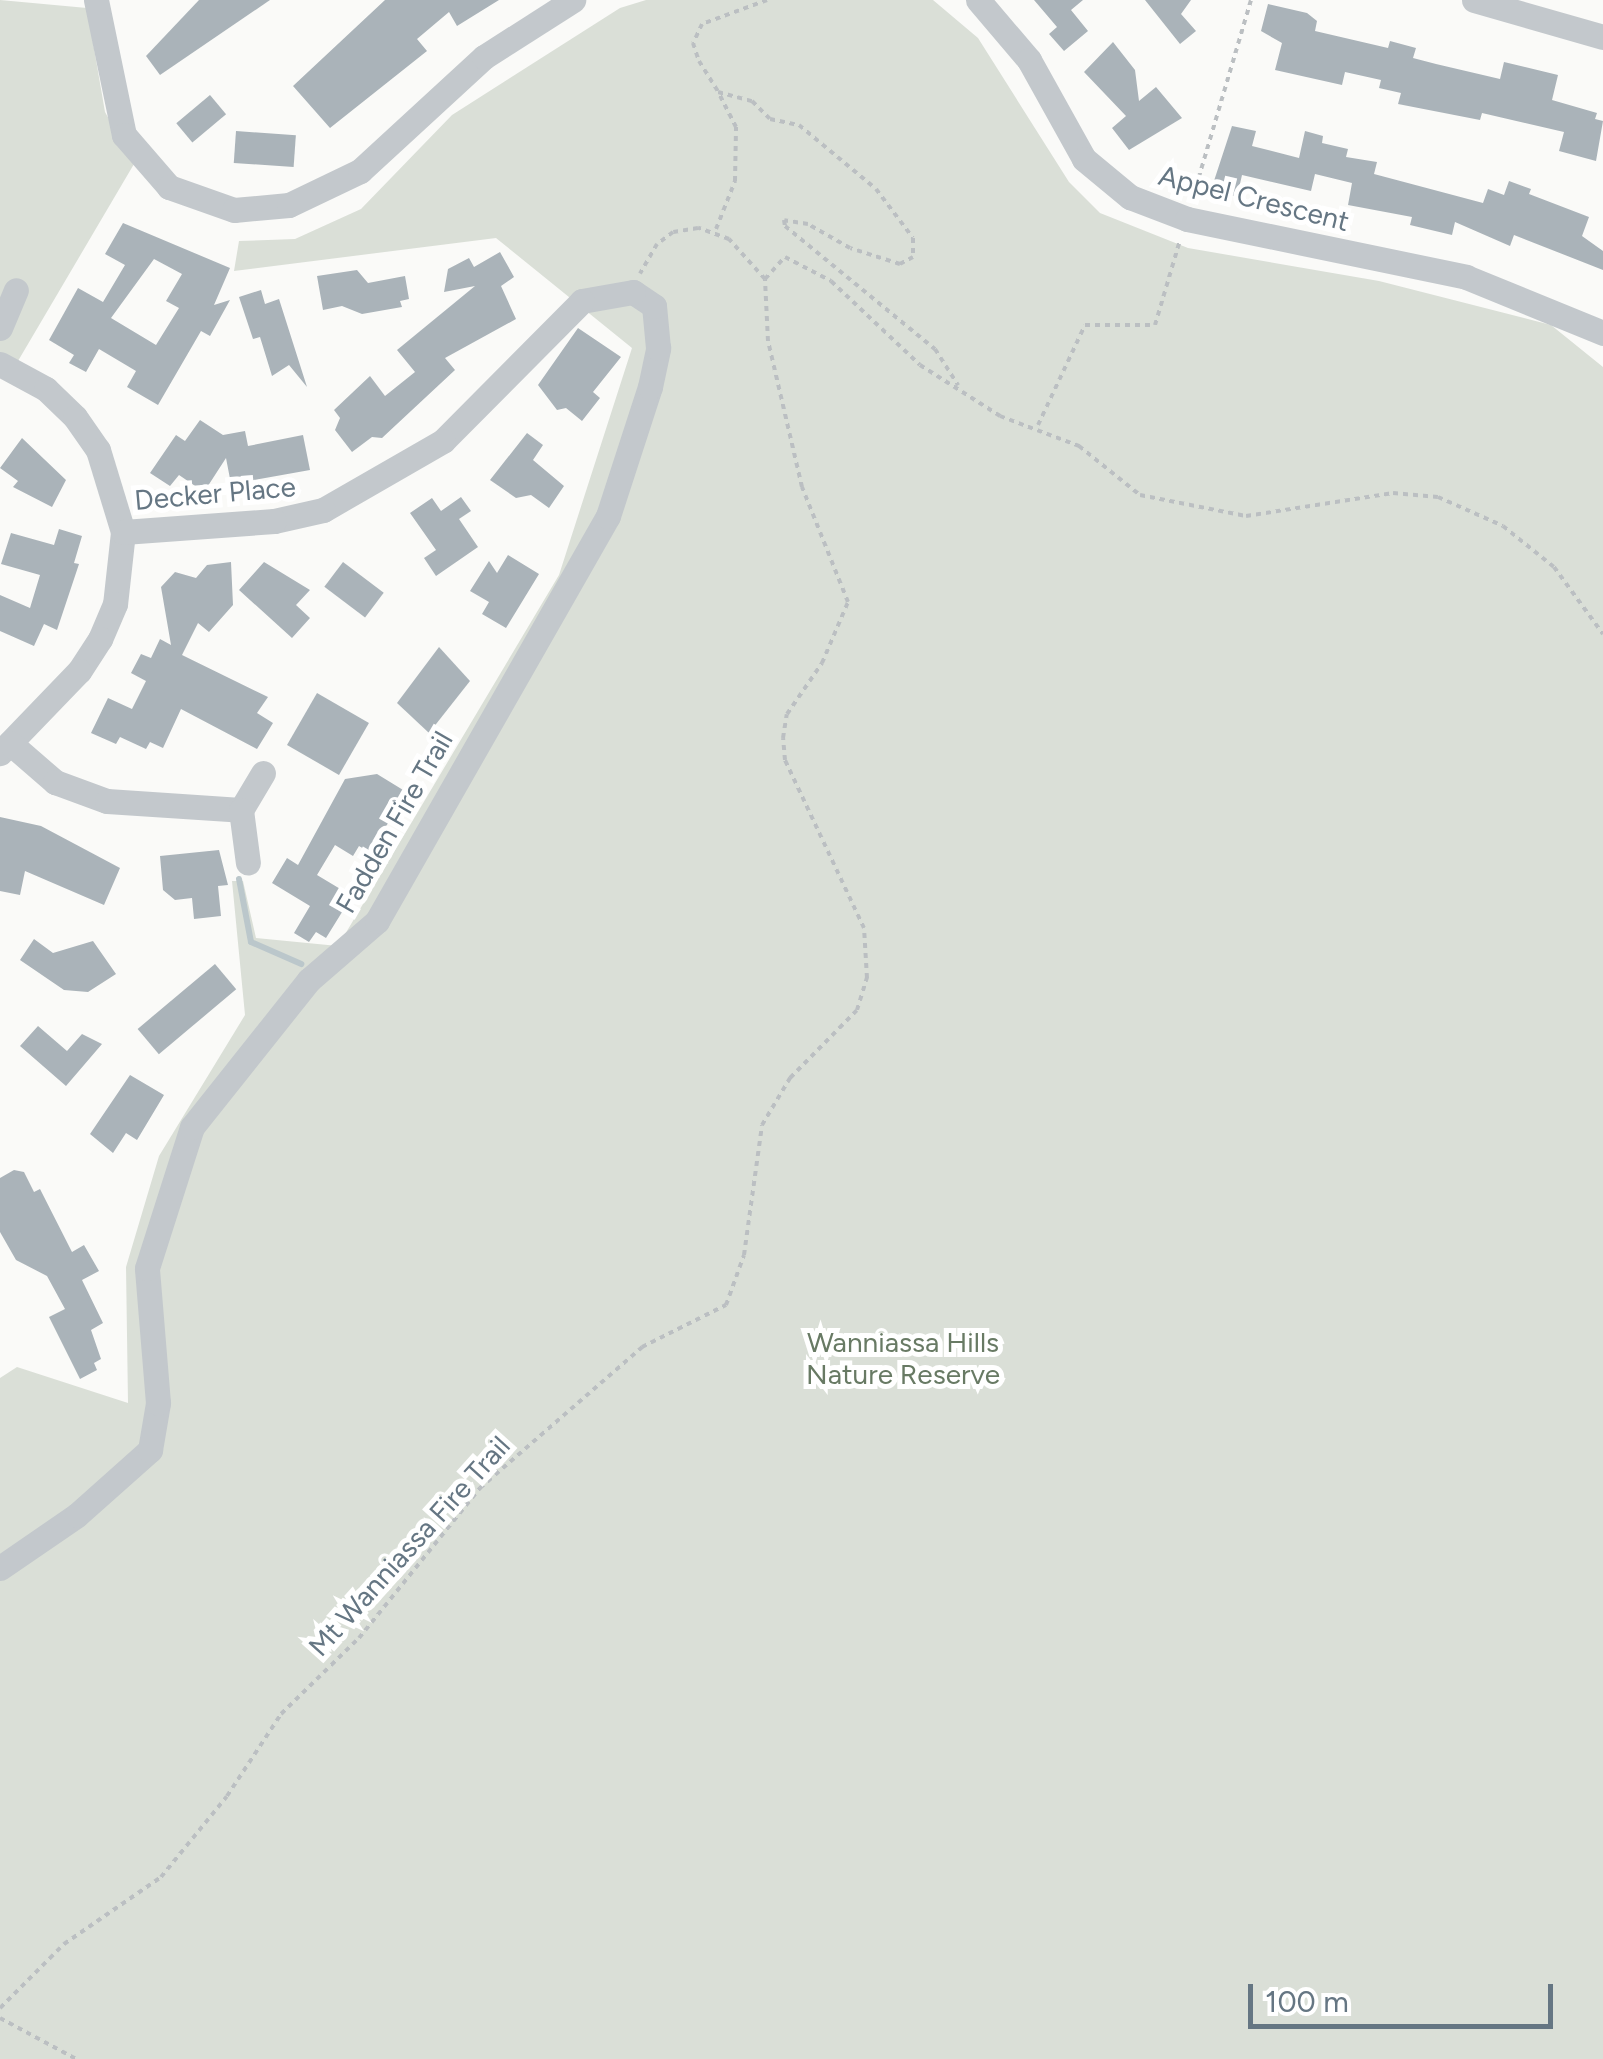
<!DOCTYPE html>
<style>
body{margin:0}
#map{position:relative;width:1603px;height:2059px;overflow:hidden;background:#fafaf8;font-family:Figtree,sans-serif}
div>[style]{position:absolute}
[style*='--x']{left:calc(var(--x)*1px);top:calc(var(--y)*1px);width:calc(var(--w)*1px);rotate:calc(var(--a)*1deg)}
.green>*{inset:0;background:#dadfd7}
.stream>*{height:6px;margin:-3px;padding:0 3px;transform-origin:3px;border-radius:3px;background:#bbc7cb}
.building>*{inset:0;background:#aab3b9;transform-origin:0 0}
.path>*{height:4px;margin-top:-2px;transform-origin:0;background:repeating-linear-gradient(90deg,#bbbfc2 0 5px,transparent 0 10px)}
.minor>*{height:25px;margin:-12.5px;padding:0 12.5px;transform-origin:12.5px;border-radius:12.5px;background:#c3c8cc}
span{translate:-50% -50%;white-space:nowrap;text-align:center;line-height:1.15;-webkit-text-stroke:10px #fff;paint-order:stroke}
.street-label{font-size:28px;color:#657683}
.park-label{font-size:28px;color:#687a64}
.scale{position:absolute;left:1248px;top:1984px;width:305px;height:45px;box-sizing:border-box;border:5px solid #657683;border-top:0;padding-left:12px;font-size:30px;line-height:35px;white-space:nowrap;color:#657683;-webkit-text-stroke:8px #fff;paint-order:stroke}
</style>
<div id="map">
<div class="green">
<i style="clip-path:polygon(0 0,87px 8px,105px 112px,134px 164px,18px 361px,0 354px)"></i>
<i style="clip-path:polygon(646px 0,933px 0,978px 38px,1069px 182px,1100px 213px,1188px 248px,1379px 281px,1551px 325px,1603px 367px,1603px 2059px,0 2059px,0 1378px,17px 1367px,128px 1403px,126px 1267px,159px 1156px,245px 1015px,232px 881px,243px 881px,256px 938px,338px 946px,559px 575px,632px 348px,496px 238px,234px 271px,239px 241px,295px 239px,361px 209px,452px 115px,620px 8px)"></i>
</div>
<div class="stream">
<i style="--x:239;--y:879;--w:64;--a:79.2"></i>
<i style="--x:251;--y:942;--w:55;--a:23.7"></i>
</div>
<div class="building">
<i style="clip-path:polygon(199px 0,270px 0,160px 75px,146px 56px)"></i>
<i style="clip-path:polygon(385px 0,499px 0,457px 26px,449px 12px,417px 39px,427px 51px,330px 128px,293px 86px)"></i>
<i style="clip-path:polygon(1034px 0,1083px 0,1071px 10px,1088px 31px,1064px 51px,1049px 34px,1057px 27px)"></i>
<i style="clip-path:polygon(1145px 0,1191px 0,1181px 14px,1196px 31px,1180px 44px)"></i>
<i style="clip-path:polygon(1268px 4px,1307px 13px,1317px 21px,1315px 31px,1388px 48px,1390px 41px,1416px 48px,1413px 58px,1436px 64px,1500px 79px,1504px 62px,1558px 75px,1552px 100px,1597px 113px,1595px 119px,1603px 121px,1596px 161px,1559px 151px,1564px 132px,1482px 113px,1480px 120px,1398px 104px,1401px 93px,1379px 88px,1381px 80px,1345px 72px,1342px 85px,1275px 70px,1282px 43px,1261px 31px)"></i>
<i style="clip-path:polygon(1113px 42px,1135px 70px,1139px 101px,1156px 87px,1182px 118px,1129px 150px,1112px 128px,1126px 116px,1084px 72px)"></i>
<i style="left:210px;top:95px;width:25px;height:44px;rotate:50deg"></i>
<i style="clip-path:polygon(1232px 126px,1256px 131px,1252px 146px,1299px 158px,1305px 131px,1323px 136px,1322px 143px,1348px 149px,1346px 157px,1377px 162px,1374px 174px,1483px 203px,1488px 189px,1504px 195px,1509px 181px,1531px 189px,1529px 194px,1589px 217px,1582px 236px,1603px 251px,1603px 270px,1514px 235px,1510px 246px,1455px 222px,1452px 235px,1410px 225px,1412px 217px,1348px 205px,1352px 183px,1315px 174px,1311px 191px,1242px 175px,1237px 197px,1211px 190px)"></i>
<i style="left:236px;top:131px;width:60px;height:32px;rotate:4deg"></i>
<i style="clip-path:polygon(evenodd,123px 223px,230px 268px,214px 305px,230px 300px,210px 336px,201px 331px,158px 405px,127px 387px,136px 371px,99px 349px,86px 372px,69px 363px,74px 355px,49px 340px,78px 288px,103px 302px,125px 265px,105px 254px,123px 223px,154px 259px,182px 274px,166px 301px,179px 308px,156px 345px,111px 318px,154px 259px)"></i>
<i style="clip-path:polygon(500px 252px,514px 277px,501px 286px,516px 319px,445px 358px,455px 370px,382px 438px,372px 437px,352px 452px,335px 430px,340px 418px,334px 410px,370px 376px,385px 396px,415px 372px,397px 350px,475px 286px,444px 292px,448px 269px,469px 258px,474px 267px)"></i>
<i style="clip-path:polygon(357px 270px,368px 283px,405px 276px,409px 299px,400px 301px,402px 307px,362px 314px,342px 306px,323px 310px,317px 276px)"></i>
<i style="clip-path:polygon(261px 290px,265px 304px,279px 299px,307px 387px,289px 365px,272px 376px,260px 337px,253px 339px,239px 297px)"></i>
<i style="clip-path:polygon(578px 328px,621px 357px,593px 392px,600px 398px,582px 421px,566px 408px,557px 410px,538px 385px)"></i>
<i style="clip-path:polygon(200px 420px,223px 435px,245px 431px,248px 446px,303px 435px,310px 470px,231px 484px,226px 458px,204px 492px,179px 475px,170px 486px,150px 473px,176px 435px,185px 441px)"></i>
<i style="clip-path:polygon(527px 433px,543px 445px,533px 460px,564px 486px,549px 508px,531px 495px,516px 498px,490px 480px)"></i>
<i style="clip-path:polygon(22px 438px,66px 480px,52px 507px,13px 487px,18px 481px,0 468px)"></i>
<i style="clip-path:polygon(461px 497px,471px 511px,459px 519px,478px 547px,436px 576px,424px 558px,436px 550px,410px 513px,432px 498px,441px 511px)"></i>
<i style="clip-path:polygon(59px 529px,82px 536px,74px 563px,79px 564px,57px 630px,44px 624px,34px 646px,0 631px,0 595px,30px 608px,40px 575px,1px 564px,11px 533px,54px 545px)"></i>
<i style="clip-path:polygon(508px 555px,539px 574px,506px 628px,482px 614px,489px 602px,470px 591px,489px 561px,497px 573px)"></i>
<i style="clip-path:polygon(231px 562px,233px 605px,209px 632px,198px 623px,182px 655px,268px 697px,257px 713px,273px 723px,257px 749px,181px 709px,163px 748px,150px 742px,146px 749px,120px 737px,116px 744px,91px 733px,108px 698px,132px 709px,146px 681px,131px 673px,141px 654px,151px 658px,160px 639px,171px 645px,161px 587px,175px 572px,196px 578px,207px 565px)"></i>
<i style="clip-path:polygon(264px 562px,310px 590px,296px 605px,310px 618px,292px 638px,239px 590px)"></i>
<i style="left:343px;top:562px;width:51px;height:31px;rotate:37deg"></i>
<i style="clip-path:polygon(439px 647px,470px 681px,429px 733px,397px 703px)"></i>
<i style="left:317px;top:693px;width:60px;height:60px;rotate:30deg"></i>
<i style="clip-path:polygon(377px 774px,408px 793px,369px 852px,359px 846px,353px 856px,335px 845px,317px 875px,352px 896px,326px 938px,316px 932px,309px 942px,294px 933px,310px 906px,272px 883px,287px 858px,298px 865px,345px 779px)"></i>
<i style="clip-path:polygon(0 817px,41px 826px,120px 868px,104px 905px,25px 871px,20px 895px,0 891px)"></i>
<i style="clip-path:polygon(219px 850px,228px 885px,218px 886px,221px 916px,194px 919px,192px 898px,175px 900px,163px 890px,160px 856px)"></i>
<i style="clip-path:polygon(34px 939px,53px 953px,93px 941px,116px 974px,88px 992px,64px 990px,20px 960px)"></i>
<i style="left:215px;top:964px;width:33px;height:101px;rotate:50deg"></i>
<i style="clip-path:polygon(38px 1026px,67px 1051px,82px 1034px,102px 1044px,66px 1086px,20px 1046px)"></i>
<i style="clip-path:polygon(130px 1075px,164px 1095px,137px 1140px,126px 1133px,113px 1153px,90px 1134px)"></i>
<i style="clip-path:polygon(14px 1170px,24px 1172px,34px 1192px,40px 1189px,72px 1252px,84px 1245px,99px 1271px,82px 1280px,103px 1323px,91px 1330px,101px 1359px,94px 1363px,97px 1370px,80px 1379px,49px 1317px,65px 1309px,47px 1276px,16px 1260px,0 1232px,0 1178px)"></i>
</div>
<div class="path">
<i style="--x:767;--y:0;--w:69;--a:159.7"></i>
<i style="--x:702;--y:24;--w:21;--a:115"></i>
<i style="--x:693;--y:43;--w:19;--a:72"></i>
<i style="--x:699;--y:61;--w:36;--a:58"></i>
<i style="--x:718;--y:92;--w:35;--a:15"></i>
<i style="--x:752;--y:101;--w:25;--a:45"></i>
<i style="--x:770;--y:119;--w:30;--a:12"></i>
<i style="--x:799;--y:125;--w:100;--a:39.7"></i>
<i style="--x:876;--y:189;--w:61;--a:52.9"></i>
<i style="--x:913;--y:238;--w:19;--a:90"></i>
<i style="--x:913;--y:257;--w:15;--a:152"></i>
<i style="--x:900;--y:264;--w:52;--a:-162.3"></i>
<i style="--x:850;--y:248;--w:48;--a:-150.3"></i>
<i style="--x:808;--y:224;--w:24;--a:-171"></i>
<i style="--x:784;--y:220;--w:6;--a:81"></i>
<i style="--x:785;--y:226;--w:194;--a:39.4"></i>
<i style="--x:935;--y:349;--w:43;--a:57.4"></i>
<i style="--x:1193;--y:197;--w:205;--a:-73.6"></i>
<i style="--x:716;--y:229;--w:52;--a:-68.4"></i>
<i style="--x:735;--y:181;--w:54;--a:-88.9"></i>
<i style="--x:736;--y:127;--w:39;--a:-117"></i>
<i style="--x:765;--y:279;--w:30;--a:-48"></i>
<i style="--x:785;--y:257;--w:52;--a:27.6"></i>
<i style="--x:831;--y:281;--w:122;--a:43.3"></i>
<i style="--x:920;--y:365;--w:95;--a:32.5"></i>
<i style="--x:1000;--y:416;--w:85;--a:20.8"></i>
<i style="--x:1079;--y:446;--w:78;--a:38.8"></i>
<i style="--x:1140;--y:495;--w:108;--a:11.2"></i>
<i style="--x:1246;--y:516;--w:149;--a:-8.9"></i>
<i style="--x:1393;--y:493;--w:45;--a:5.1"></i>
<i style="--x:1438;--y:497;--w:71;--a:24"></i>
<i style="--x:1503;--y:526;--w:65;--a:38.8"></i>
<i style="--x:1554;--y:567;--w:83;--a:53.8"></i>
<i style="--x:1038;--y:425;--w:110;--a:-64.8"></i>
<i style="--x:1085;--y:325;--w:70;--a:0"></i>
<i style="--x:1155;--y:325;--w:89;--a:-73.6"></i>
<i style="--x:0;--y:2008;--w:91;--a:-45"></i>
<i style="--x:64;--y:1944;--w:118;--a:-34.6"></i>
<i style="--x:161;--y:1877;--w:104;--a:-50.8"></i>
<i style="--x:227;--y:1796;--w:98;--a:-56.6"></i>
<i style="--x:281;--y:1714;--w:109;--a:-44.3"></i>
<i style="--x:359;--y:1638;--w:193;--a:-51.1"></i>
<i style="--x:480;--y:1488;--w:215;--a:-41"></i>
<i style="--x:642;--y:1347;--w:94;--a:-26.6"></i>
<i style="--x:726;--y:1305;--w:53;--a:-70.2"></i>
<i style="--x:744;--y:1255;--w:131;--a:-82.1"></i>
<i style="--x:762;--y:1125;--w:55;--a:-59.2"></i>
<i style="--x:790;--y:1078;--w:95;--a:-45.4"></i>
<i style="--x:857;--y:1010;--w:34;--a:-73"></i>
<i style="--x:867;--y:978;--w:50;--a:-93.4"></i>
<i style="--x:864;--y:928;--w:186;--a:-115.2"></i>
<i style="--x:785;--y:760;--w:22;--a:-95"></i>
<i style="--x:783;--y:738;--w:24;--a:-81"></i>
<i style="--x:787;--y:714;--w:62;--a:-55.5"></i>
<i style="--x:822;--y:663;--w:66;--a:-66.9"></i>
<i style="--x:848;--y:602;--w:124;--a:-111.8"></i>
<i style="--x:802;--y:487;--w:150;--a:-103.1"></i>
<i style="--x:768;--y:341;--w:62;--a:-92.8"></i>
<i style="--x:765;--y:279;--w:54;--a:-132"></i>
<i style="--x:729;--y:239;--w:33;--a:-160"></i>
<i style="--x:698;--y:228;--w:25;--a:171"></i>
<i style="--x:673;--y:232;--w:20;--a:143"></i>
<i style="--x:657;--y:244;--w:34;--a:120"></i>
<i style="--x:0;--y:2018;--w:86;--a:28.3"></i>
</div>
<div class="minor">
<i style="--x:96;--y:0;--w:138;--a:78.3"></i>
<i style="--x:124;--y:135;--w:69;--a:49.1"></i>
<i style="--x:169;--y:187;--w:69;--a:19.5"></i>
<i style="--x:234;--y:210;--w:55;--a:-5.2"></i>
<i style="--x:289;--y:205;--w:79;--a:-25.6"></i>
<i style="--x:360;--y:171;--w:168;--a:-42.6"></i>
<i style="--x:484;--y:57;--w:106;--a:-32.6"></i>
<i style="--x:978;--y:0;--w:79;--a:49.6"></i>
<i style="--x:1029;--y:60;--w:113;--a:60.9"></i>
<i style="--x:1084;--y:159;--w:60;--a:39.6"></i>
<i style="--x:1130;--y:197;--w:61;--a:21.1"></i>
<i style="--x:1187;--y:219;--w:285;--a:11.7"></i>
<i style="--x:1466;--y:277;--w:148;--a:22.2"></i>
<i style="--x:1474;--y:0;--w:134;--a:16"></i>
<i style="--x:0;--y:328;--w:41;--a:-67.2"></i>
<i style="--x:0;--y:364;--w:52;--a:28.5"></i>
<i style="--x:46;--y:389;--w:40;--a:44"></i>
<i style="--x:75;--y:417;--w:40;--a:55.1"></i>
<i style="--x:98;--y:450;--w:86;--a:73"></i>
<i style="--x:123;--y:532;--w:72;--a:96.3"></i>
<i style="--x:115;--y:604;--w:38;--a:113"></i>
<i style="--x:100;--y:639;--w:38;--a:123"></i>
<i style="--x:79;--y:671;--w:114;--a:133.9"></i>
<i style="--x:10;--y:743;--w:60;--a:40.9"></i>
<i style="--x:55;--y:782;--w:55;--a:20.1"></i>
<i style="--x:107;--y:801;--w:134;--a:3.8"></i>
<i style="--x:241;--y:810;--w:43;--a:-59.3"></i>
<i style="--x:241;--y:810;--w:53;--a:82.5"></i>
<i style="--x:0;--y:1568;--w:93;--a:-34.5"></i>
<i style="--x:77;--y:1515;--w:98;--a:-41.7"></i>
<i style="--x:150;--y:1450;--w:48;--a:-80.3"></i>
<i style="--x:158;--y:1403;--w:135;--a:-94.7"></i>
<i style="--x:147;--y:1268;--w:148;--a:-72.3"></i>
<i style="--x:192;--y:1127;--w:188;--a:-51.5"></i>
<i style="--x:309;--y:980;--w:90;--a:-40.9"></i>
<i style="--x:377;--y:921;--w:466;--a:-60.3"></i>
<i style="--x:608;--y:516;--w:136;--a:-72"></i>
<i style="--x:650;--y:387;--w:40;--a:-78"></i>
<i style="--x:658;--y:348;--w:42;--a:-95.4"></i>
<i style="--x:654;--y:306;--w:25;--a:-146"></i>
<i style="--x:633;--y:292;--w:52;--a:170"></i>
<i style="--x:582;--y:301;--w:197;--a:134.8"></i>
<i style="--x:443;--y:441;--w:138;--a:150.1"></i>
<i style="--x:323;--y:510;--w:50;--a:167.3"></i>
<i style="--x:274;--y:521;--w:151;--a:175.8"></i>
</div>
<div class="street-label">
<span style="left:1254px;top:198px;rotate:14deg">Appel Crescent</span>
<span style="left:215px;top:493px;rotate:-5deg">Decker Place</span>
<span style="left:394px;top:822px;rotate:-60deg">Fadden Fire Trail</span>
<span style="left:409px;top:1546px;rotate:-48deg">Mt Wanniassa Fire Trail</span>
</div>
<div class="park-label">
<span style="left:903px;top:1358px">Wanniassa Hills<br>Nature Reserve</span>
</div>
<div class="scale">100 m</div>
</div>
